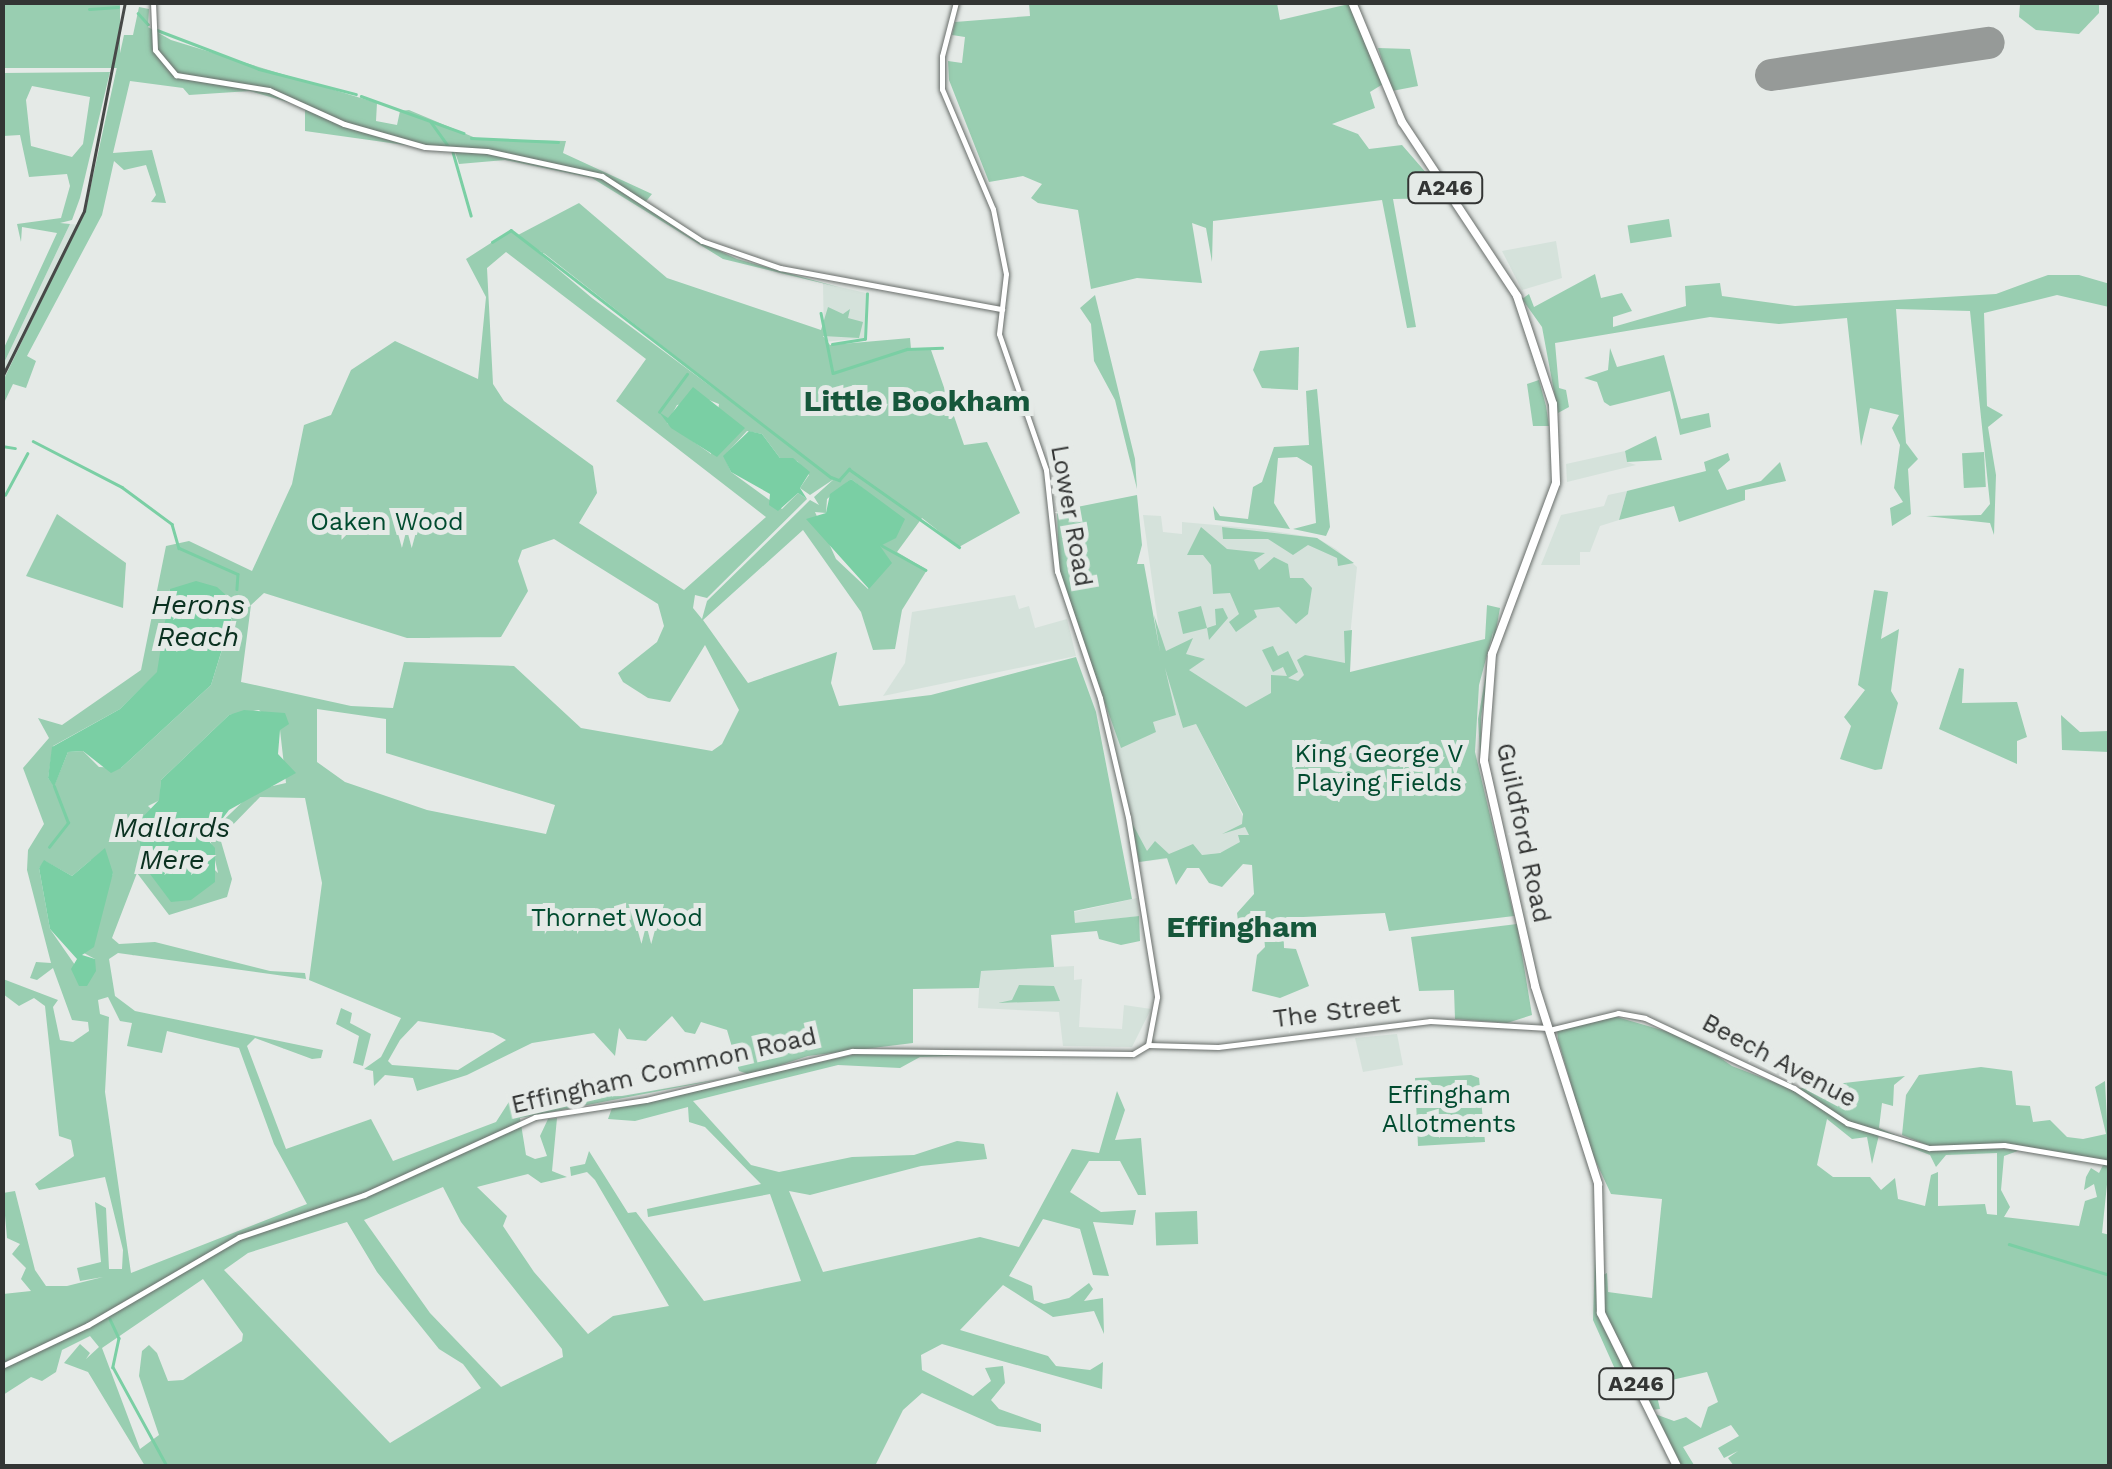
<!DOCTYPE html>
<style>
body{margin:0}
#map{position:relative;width:2112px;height:1469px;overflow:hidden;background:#e5eae7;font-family:"Work Sans",sans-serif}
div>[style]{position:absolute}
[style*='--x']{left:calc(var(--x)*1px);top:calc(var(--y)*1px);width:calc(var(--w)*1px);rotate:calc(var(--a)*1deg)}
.built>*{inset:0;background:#d5e2db}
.green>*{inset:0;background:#99ceb1;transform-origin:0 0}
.water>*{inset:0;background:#7acfa4}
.stream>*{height:2.5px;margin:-1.25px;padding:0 1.25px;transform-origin:1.25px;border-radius:1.25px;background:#7acfa4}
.runway>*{height:32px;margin:-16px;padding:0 16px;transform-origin:16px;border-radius:16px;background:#969a98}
.roads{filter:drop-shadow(0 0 2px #696e6b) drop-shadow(0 0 2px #696e6b)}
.minor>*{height:5px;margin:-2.5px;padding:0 2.5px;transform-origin:2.5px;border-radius:2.5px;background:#fff}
.major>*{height:8px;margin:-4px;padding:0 4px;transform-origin:4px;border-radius:4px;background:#fff}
.rail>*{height:2.5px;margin:-1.25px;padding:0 1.25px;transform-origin:1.25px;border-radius:1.25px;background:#474948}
span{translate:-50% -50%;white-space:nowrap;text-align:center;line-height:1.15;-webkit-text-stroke:10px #e5eae7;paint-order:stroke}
.shield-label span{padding:2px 8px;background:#e5eae7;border:2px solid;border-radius:8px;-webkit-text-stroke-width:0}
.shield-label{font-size:22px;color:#333534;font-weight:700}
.street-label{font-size:25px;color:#333534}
.park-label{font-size:25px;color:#014b2f}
.water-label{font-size:28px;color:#0a3120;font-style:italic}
.quarter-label{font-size:30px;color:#16573b;font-weight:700}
.frame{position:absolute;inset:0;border:5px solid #333534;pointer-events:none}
</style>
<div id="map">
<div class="built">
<i style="clip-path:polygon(70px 224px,80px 225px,3px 381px,3px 365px)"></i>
<i style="clip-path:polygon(1556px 241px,1562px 278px,1522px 290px,1502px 251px)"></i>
<i style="clip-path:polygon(823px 283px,866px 293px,864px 338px,824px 342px)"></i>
<i style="clip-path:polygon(1625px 451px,1627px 462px,1636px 465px,1567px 482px,1566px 464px)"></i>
<i style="clip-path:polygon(1627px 491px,1619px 520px,1600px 526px,1590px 552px,1580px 552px,1580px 565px,1541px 565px,1561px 515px,1604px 506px,1608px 495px)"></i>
<i style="clip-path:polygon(1143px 515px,1161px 516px,1163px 532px,1182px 534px,1182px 522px,1260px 529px,1317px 538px,1336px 549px,1357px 567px,1346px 677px,1246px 708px,1162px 652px)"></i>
<i style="clip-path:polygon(1062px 516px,1110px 566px,1163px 659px,1183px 728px,1196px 724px,1255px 840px,1219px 853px,1139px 862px)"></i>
<i style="clip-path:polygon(1015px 595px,1019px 609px,1029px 606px,1035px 628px,1067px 619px,1076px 656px,883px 696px,905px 663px,912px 612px)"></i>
<i style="clip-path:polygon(1137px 898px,1139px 916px,1075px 924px,1074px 912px)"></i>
<i style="clip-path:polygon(1074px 966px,1074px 980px,1082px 979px,1079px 1027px,1122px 1029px,1124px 1005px,1151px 1009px,1132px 1047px,1063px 1046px,1059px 1012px,978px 1008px,980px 971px)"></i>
<i style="clip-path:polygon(1397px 1034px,1403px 1065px,1363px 1072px,1355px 1038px)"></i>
</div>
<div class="green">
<i style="left:2px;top:3px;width:118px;height:65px"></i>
<i style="clip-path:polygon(1029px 3px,1277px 3px,1280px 20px,1349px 4px,1383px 84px,1370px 92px,1375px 108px,1332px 124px,1358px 134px,1369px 149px,1402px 145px,1448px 198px,1393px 199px,1416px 327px,1407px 328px,1382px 200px,1213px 221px,1212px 262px,1206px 228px,1192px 223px,1202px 283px,1137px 278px,1091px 289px,1078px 210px,1038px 203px,1031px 198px,1042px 184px,1023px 176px,989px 182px,949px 80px,948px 61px,962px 63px,965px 37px,952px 35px,955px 22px,1030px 16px)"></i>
<i style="clip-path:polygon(2099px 3px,2099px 13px,2079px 34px,2036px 30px,2019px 17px,2020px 4px)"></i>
<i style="clip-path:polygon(139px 7px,149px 9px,148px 27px,171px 40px,377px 103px,376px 121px,397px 125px,400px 111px,409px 110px,478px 139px,566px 141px,563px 153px,652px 194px,643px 205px,688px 236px,737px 259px,838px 287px,723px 259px,592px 178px,505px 160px,459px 164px,455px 152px,305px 131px,305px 107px,250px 91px,189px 95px,183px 88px,130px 81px,113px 153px,152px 150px,166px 203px,151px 202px,156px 195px,146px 165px,124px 170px,114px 161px,102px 215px,27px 356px,36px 361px,26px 388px,13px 384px,3px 405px,3px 381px,86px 208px,124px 35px,133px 35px)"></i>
<i style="clip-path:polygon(1378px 48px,1410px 49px,1418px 86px,1392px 91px)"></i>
<i style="clip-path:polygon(evenodd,110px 72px,80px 198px,72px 220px,60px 223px,70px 224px,3px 365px,3px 350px,57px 233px,22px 227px,21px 242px,17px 224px,61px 218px,70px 186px,67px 174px,29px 177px,20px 135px,3px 136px,3px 73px,110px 72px,32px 86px,90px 97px,83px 144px,72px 157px,31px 146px,26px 100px,32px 86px)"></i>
<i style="clip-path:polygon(evenodd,579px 203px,667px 278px,821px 330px,828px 307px,843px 314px,850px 309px,848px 318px,863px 322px,859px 338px,823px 336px,830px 345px,910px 338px,911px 349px,931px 350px,964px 445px,987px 442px,1020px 513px,959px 547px,922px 518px,897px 552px,927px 570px,902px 610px,895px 649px,873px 650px,861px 612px,803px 530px,703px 620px,748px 683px,837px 652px,831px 683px,839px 706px,931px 695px,1076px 657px,1096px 712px,1132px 899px,1074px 911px,1075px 923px,1139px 916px,1140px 941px,1121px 945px,1099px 939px,1097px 931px,1051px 935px,1054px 967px,981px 971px,979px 988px,913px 989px,913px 1043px,808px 1056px,751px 1075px,739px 1071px,727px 1030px,701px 1022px,695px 1034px,685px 1032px,672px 1016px,646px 1041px,627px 1039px,619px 1028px,615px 1056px,594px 1033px,532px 1043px,467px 1075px,417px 1091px,413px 1078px,385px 1075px,374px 1086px,373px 1071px,364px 1069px,381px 1057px,401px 1018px,309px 980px,322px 883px,305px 798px,260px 797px,220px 838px,232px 879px,227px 897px,169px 915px,137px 873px,112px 938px,119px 944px,155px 942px,270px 971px,305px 973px,306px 979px,118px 953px,109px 959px,115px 996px,135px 1011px,323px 1050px,321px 1058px,312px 1059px,255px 1038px,247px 1046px,286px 1149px,371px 1119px,393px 1161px,496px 1122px,516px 1091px,521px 1108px,544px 1098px,622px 1096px,737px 1076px,520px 1118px,526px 1155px,535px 1159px,547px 1156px,540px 1136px,548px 1119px,557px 1118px,552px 1171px,567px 1177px,541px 1183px,528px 1174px,477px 1187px,507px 1216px,503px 1226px,534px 1272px,588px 1334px,613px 1316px,669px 1306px,595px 1180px,587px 1172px,571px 1176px,570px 1167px,585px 1164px,589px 1151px,628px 1213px,636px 1212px,704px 1301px,801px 1281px,770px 1194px,648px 1217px,647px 1209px,761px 1184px,705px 1127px,689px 1122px,688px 1107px,635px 1121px,608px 1119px,612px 1108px,865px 1052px,1003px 1054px,920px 1057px,900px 1068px,838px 1065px,693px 1101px,751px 1165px,779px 1172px,852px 1157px,914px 1155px,957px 1141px,984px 1144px,987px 1159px,921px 1166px,810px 1195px,789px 1191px,823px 1272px,980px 1237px,1019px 1247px,1072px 1149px,1099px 1153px,1117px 1091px,1125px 1110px,1115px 1140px,1141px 1138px,1146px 1195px,1138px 1195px,1120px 1161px,1089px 1161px,1070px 1192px,1101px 1212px,1136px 1210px,1133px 1225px,1093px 1222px,1109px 1276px,1093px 1275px,1080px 1229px,1043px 1219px,1009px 1276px,1032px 1286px,1034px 1300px,1044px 1304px,1069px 1298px,1089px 1283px,1093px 1289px,1084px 1301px,1103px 1298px,1104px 1334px,1094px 1311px,1053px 1317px,1003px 1285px,960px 1330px,1048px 1356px,1056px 1366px,1090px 1370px,1103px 1362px,1102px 1389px,942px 1344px,921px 1355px,922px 1370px,973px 1396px,991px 1381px,985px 1368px,1003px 1366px,1005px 1383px,991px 1400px,999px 1409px,1041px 1424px,1041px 1432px,997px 1426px,922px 1393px,903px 1410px,875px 1466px,145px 1466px,88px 1372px,64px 1363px,80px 1344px,90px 1353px,86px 1359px,99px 1347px,90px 1336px,62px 1350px,56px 1372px,42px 1381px,31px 1377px,3px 1395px,3px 1294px,31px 1291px,21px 1279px,26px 1268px,12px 1254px,20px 1244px,7px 1238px,3px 1193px,15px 1191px,35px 1270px,46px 1286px,67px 1286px,103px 1277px,80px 1281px,77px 1268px,101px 1262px,95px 1202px,106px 1208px,109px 1269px,122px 1269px,123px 1250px,105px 1177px,39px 1190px,35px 1184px,74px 1156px,71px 1140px,59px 1136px,45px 1006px,34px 998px,19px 1006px,3px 994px,3px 979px,58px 1000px,53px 1007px,60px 1040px,73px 1042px,89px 1031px,88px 1022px,72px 1020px,53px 968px,37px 980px,30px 978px,36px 962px,51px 963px,27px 870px,28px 850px,44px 824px,23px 768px,49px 738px,38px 718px,62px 725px,141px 670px,166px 546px,189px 541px,252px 571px,292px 484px,304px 425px,331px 415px,351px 370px,395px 341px,478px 379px,486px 297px,466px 259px,511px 230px,518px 235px,579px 203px,528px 244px,545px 254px,768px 429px,592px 298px,528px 244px,579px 203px,506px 252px,646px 359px,616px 401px,766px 517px,684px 590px,579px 523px,597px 493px,593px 466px,504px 401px,493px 384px,487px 268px,506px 252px,579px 203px,709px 400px,719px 404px,711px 454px,667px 423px,677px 405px,709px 400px,579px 203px,747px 431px,762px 434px,780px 458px,797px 461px,809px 475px,800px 488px,810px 495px,834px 479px,814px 497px,819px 505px,810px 500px,802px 508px,707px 601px,702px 619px,693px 608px,695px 595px,707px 598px,807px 499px,798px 493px,782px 509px,731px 472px,724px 456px,747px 431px,579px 203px,851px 479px,885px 506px,880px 548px,888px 558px,868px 589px,836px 559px,815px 512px,826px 513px,827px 499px,851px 479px,579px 203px,554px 539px,658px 604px,664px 626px,657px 642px,618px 673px,623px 682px,648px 698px,670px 702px,705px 645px,739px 710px,722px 744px,712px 751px,581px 728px,514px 666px,404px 662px,393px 708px,351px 706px,241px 682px,251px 605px,264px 593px,407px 638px,501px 637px,528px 591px,518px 561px,522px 550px,554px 539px,579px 203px,170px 589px,228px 595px,236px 605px,211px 685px,121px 768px,99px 767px,83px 751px,68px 752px,54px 786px,48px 778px,53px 746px,120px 709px,158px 672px,170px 589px,579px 203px,317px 709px,386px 719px,386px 753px,555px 805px,546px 834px,427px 810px,345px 782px,317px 762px,317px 709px,579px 203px,259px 710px,280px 730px,286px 783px,255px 790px,209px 834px,218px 873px,148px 806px,160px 800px,161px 780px,229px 715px,259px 710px,579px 203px,91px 860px,113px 873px,82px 952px,95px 959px,75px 965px,50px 929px,39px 868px,45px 861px,72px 876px,91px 860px,579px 203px,108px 997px,120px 1021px,132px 1023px,127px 1046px,162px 1053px,167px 1031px,239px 1048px,274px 1144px,307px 1204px,131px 1273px,105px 1092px,109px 1017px,100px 1014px,98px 1000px,108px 997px,579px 203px,418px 1021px,493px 1033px,506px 1040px,458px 1070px,392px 1065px,388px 1061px,400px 1040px,418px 1021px,579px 203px,443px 1187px,461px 1222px,562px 1349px,563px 1357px,501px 1387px,430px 1313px,364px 1220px,443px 1187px,579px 203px,347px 1222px,377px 1272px,439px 1349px,463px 1364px,481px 1388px,390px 1443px,224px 1270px,248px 1253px,347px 1222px,579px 203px,203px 1279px,243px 1334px,242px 1341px,183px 1380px,168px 1381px,157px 1353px,149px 1345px,142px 1351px,139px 1376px,159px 1435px,140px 1449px,102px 1348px,203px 1279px)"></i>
<i style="left:1669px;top:219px;width:18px;height:42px;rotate:81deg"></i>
<i style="clip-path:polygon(1595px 274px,1601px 298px,1622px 293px,1632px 311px,1613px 317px,1613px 327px,1686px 306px,1685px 286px,1720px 283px,1722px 296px,1795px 306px,1996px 294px,2048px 275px,2079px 275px,2110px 284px,2109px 307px,2057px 295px,1984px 313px,1987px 406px,2003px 415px,1988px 427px,1996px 475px,1994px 535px,1990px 523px,1926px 516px,1981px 515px,1990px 504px,1970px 311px,1896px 309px,1906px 443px,1918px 459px,1908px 469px,1911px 514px,1892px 526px,1890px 508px,1903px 502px,1894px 488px,1900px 445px,1892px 428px,1899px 415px,1870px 408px,1861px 446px,1847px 318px,1779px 324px,1710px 317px,1555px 343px,1559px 388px,1566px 390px,1569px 407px,1558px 413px,1542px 327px,1522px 299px,1529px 294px,1534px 307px)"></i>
<i style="clip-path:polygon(1095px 295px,1135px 459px,1137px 489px,1115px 400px,1094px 361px,1091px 324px,1080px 308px)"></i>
<i style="clip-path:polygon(1299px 347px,1298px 390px,1262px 388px,1253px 370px,1260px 351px)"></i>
<i style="clip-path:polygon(1610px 348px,1617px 367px,1664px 355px,1681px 419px,1709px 413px,1711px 427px,1680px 435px,1670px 391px,1610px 406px,1604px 402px,1597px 382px,1584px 378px,1608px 370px)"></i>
<i style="clip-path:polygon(1539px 380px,1546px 406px,1549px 426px,1533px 426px,1527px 384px)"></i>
<i style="clip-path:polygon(1317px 389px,1330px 527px,1326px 536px,1293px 529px,1316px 523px,1312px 466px,1297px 457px,1278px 458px,1274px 503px,1290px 529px,1215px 520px,1213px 506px,1220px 516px,1248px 519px,1253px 487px,1262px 482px,1274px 447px,1309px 445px,1306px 391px)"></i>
<i style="clip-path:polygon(1656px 436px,1662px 460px,1627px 462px,1625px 451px)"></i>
<i style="left:1984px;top:452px;width:35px;height:22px;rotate:87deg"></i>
<i style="clip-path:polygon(1728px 453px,1730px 460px,1718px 470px,1727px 490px,1761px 481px,1780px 462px,1786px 481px,1745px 490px,1745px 500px,1679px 522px,1674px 506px,1619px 520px,1627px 491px,1706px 471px,1704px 462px)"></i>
<i style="clip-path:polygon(1137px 495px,1142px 545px,1137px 564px,1144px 564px,1160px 652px,1154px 615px,1166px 651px,1193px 638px,1186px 654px,1205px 659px,1189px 670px,1246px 707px,1271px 693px,1271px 675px,1287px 676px,1283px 667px,1273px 672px,1262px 650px,1273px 646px,1278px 656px,1288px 651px,1298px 672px,1288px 678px,1298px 681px,1304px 675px,1297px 660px,1305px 655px,1345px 663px,1344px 631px,1352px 630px,1350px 672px,1485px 639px,1487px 605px,1500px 608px,1481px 717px,1481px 770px,1478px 719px,1494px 629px,1479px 685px,1475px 752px,1514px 916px,1389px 931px,1385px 913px,1283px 918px,1284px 948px,1296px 949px,1309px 986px,1280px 998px,1252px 991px,1257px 955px,1265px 947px,1263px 926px,1258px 916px,1246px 924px,1238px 921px,1237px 913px,1254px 894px,1252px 865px,1243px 864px,1222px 887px,1209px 883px,1199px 868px,1187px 868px,1176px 885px,1167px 858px,1139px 862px,1132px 823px,1147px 851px,1155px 841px,1169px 854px,1193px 844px,1202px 855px,1220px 853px,1240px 842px,1238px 835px,1249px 835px,1245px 827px,1222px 834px,1242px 824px,1243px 814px,1196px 724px,1183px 728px,1165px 668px,1176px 715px,1153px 722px,1156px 732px,1121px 748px,1059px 574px,1057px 511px)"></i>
<i style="clip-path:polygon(57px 514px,126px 563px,123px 608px,26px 576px)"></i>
<i style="clip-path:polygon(1201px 527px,1227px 549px,1265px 553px,1254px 560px,1259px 570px,1274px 557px,1288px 564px,1290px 578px,1303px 578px,1312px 588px,1308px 614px,1296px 624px,1279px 607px,1254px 610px,1257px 617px,1236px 632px,1229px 622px,1239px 614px,1230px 593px,1213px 594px,1211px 565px,1203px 555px,1187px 555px)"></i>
<i style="clip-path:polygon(1222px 527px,1317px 538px,1354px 563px,1338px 566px,1337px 558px,1308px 545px,1293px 555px,1268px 539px,1223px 539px)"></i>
<i style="clip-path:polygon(1874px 590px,1888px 592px,1881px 639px,1899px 629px,1891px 691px,1898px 703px,1882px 769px,1875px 770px,1840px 759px,1851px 726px,1844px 717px,1865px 690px,1858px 685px)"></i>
<i style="clip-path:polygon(1201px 606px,1207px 628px,1216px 625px,1215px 609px,1223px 608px,1228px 618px,1209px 640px,1207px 628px,1183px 634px,1178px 612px)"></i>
<i style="clip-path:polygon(1959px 668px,1964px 669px,1962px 703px,2017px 702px,2027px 737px,2017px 741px,2017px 764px,1939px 729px)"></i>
<i style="clip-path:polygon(2061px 715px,2080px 732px,2109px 731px,2109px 752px,2062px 750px)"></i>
<i style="clip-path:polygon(1517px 924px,1532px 1015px,1507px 1023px,1455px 1019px,1454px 990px,1419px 991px,1411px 937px)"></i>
<i style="clip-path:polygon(1019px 985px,1054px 986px,1060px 1001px,998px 1003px,1012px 1000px)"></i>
<i style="clip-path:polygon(341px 1008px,352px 1013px,350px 1023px,371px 1034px,363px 1066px,353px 1063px,359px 1036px,336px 1024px)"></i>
<i style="clip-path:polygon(evenodd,1610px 1015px,1693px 1039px,1732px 1066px,1792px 1089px,1905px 1076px,1894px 1085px,1893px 1106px,1882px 1103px,1879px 1128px,1928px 1149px,2023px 1149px,2004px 1156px,2001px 1190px,2010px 1207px,2004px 1217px,2079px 1226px,2085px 1201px,2097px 1197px,2094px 1184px,2084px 1190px,2086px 1177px,2091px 1168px,2099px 1173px,2104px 1163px,2109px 1165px,2102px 1233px,2110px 1235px,2109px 1466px,1734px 1466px,1728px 1458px,1738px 1451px,1724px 1458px,1718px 1448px,1739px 1436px,1731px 1425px,1683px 1447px,1694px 1465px,1680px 1466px,1655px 1414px,1674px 1421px,1686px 1417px,1701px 1428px,1708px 1407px,1718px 1402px,1707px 1372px,1654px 1384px,1660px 1409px,1651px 1410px,1604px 1315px,1601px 1276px,1607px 1273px,1608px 1292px,1652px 1298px,1662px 1199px,1611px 1194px,1590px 1149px,1558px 1040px,1557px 1030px,1610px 1015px,1827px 1119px,1852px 1139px,1867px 1137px,1872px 1164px,1879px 1135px,1930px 1155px,1936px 1167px,1946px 1155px,1997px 1153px,1997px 1215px,1987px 1214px,1985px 1204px,1938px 1206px,1938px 1172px,1931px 1175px,1925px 1206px,1898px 1199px,1895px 1178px,1881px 1190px,1870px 1177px,1833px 1177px,1817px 1165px,1827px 1119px)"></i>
<i style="clip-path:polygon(1981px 1067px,2012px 1071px,2016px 1105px,2030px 1106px,2033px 1122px,2050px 1120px,2067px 1137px,2083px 1139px,2106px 1134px,2095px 1087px,2105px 1081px,2109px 1161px,2004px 1144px,1932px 1147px,1902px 1135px,1906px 1095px,1919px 1075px)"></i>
<i style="clip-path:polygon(1471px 1075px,1479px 1078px,1485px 1142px,1418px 1146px,1415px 1078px)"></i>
<i style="left:1197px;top:1211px;width:33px;height:42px;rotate:88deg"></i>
<i style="clip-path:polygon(1595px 1256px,1598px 1317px,1633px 1386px,1623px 1387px,1593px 1320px)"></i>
</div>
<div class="water">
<i style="clip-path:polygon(693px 387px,745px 428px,717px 457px,671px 428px,659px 412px,668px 418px)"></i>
<i style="clip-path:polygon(749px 431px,762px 434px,780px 458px,793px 458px,810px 472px,800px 488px,807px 499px,798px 493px,778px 511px,769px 505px,770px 494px,731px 472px,723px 456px)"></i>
<i style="clip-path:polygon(851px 479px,905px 519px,896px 538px,880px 546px,892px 563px,869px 589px,806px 519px,826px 513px,830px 494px)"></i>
<i style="clip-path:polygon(196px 581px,217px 587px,236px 604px,211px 685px,121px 768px,111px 773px,83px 751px,68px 752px,54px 787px,48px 778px,52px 747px,120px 709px,157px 672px,170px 589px)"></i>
<i style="clip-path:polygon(244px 710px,285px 713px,289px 724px,280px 730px,278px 754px,296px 773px,229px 810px,207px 839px,215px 848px,215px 882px,191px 900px,171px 902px,141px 862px,139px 821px,159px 800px,161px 780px,229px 715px)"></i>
<i style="clip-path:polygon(105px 848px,113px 873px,94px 947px,82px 955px,95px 959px,96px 971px,87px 986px,79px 986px,71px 969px,77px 959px,50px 929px,39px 868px,44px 860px,72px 876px)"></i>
</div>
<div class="stream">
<i style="--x:89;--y:9;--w:29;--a:-4"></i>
<i style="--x:138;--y:13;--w:15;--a:48"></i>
<i style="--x:157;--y:30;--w:109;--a:20.9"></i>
<i style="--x:259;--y:69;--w:100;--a:14.5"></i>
<i style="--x:361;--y:96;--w:109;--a:19.8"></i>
<i style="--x:431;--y:122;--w:29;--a:54"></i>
<i style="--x:471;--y:138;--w:87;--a:2.6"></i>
<i style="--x:453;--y:152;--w:66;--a:74.1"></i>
<i style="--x:492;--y:242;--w:22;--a:-32"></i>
<i style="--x:511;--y:230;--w:404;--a:37.7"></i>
<i style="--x:831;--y:477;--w:9;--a:21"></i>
<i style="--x:839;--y:480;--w:15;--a:-48"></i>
<i style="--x:849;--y:469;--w:135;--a:35.3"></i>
<i style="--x:821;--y:313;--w:61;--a:78.7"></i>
<i style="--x:833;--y:373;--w:78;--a:-18"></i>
<i style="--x:907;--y:349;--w:35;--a:-2"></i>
<i style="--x:832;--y:344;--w:33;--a:-9"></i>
<i style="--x:865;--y:339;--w:45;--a:-87.5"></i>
<i style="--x:659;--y:412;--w:47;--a:-53.6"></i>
<i style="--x:33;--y:441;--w:100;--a:27.3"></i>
<i style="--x:122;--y:487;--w:62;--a:36.5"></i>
<i style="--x:172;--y:524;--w:25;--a:74"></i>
<i style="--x:179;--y:548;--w:64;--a:23.8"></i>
<i style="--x:238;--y:574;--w:15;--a:94"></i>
<i style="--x:2;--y:446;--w:13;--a:9"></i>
<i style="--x:5;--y:495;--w:47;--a:-61.8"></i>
<i style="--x:881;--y:545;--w:51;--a:29.1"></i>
<i style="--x:236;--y:604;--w:8;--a:-90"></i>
<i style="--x:49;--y:847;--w:31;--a:-52"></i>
<i style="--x:68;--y:823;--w:39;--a:-111"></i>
<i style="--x:2009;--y:1244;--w:106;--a:17.1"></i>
<i style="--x:110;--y:1319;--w:21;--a:65"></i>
<i style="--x:119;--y:1338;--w:30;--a:102"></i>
<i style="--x:113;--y:1367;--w:113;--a:61.4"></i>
</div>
<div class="runway">
<i style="--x:1771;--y:75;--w:220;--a:-8.4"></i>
</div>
<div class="roads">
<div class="minor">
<i style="--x:153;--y:2;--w:48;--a:87.6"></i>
<i style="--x:155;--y:50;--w:33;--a:50"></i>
<i style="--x:176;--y:75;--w:94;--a:9.2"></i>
<i style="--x:269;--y:90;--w:82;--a:24.4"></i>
<i style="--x:344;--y:124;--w:84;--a:15.9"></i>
<i style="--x:425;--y:147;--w:62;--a:3.7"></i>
<i style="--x:487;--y:151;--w:118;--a:12.3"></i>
<i style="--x:602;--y:176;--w:119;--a:33"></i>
<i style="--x:702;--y:241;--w:83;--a:19.1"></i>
<i style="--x:780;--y:268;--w:226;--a:10.5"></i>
<i style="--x:956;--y:2;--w:56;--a:104.5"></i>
<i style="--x:942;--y:56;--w:33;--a:90"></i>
<i style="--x:942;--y:89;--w:130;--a:67"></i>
<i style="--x:993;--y:209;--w:66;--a:78.7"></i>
<i style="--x:1006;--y:274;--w:60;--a:96.7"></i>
<i style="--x:999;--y:334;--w:144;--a:70.9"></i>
<i style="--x:1046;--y:470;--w:102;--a:83.8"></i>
<i style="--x:1057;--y:571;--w:134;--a:71.3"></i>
<i style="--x:1100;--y:698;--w:122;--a:76.8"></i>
<i style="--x:1128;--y:817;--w:182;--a:80.8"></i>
<i style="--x:1157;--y:997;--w:49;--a:100.6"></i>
<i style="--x:1549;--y:1030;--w:71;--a:-13.8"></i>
<i style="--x:1618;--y:1013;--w:27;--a:10"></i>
<i style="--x:1645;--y:1018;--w:165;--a:25.2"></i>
<i style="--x:1794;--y:1088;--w:64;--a:33.4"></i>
<i style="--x:1847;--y:1123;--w:86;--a:17"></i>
<i style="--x:1929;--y:1148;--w:75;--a:-2.3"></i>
<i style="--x:2004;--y:1145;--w:108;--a:9.6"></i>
<i style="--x:1148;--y:1045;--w:70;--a:1.6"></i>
<i style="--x:1218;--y:1047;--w:214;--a:-7"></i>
<i style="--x:1430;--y:1021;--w:118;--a:3.4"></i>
<i style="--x:2;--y:1366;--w:95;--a:-25.5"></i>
<i style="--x:88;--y:1325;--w:175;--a:-30.2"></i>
<i style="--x:239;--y:1237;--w:132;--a:-18.6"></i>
<i style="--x:364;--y:1195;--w:188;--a:-24.5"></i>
<i style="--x:535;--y:1117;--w:112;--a:-8.7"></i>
<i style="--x:646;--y:1100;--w:212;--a:-13.4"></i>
<i style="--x:852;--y:1051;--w:281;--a:0.6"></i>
<i style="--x:1133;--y:1054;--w:17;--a:-31"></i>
</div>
<div class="major">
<i style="--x:1352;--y:2;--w:130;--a:67.4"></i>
<i style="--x:1402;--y:122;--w:209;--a:56.5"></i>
<i style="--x:1517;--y:296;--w:114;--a:71.6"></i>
<i style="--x:1553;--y:404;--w:79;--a:87.8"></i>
<i style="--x:1556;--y:483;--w:183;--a:110.5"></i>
<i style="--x:1492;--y:654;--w:107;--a:94.3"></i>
<i style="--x:1484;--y:761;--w:231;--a:77.2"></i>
<i style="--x:1535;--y:986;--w:208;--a:72.3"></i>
<i style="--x:1598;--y:1184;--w:129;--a:88.7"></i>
<i style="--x:1601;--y:1313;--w:171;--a:63.6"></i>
</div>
</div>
<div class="rail">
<i style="--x:2;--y:377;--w:185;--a:-63.7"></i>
<i style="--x:84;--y:211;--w:213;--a:-78.9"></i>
</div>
<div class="shield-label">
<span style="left:1445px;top:188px">A246</span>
<span style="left:1636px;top:1384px">A246</span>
</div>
<div class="street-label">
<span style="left:1071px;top:516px;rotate:80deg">Lower Road</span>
<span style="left:1523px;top:833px;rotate:78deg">Guildford Road</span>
<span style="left:1337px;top:1012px;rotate:-7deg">The Street</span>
<span style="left:1779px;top:1061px;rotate:28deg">Beech Avenue</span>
<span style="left:664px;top:1071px;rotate:-13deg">Effingham Common Road</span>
</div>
<div class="park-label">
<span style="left:387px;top:522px">Oaken Wood</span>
<span style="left:1379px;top:769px">King George V<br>Playing Fields</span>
<span style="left:617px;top:918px">Thornet Wood</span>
<span style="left:1449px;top:1110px">Effingham<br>Allotments</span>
</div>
<div class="water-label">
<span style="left:198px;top:621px">Herons<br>Reach</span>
<span style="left:172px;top:844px">Mallards<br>Mere</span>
</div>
<div class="quarter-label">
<span style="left:917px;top:401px">Little Bookham</span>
<span style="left:1242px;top:927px">Effingham</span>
</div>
<div class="frame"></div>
</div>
